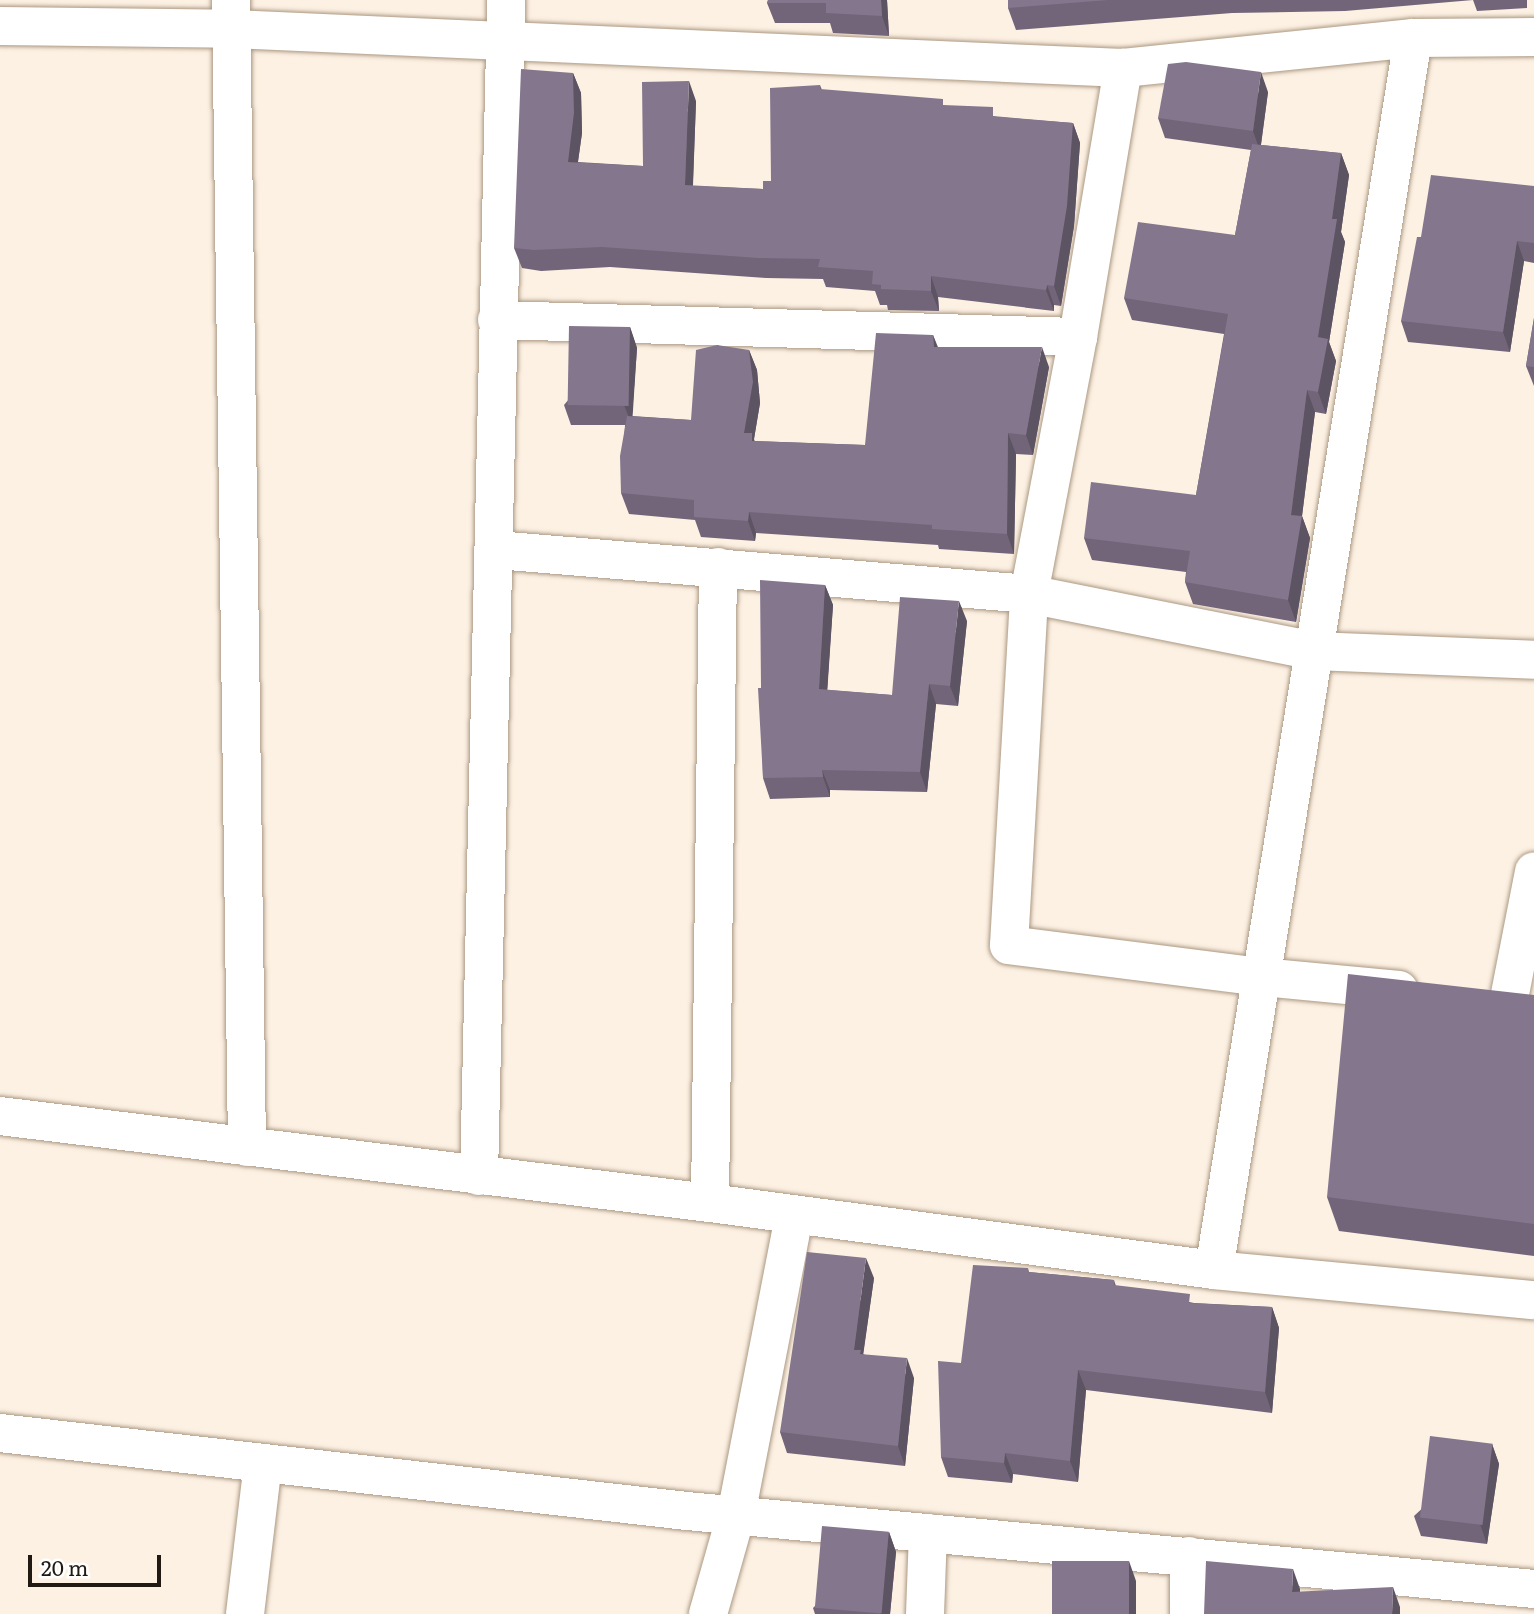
<!DOCTYPE html>
<style>
body{margin:0}
#map{position:relative;width:1534px;height:1614px;overflow:hidden;background:#fdf1e3;font-family:Literata,serif}
div>[style]{position:absolute}
[style*='--x']{left:calc(var(--x)*1px);top:calc(var(--y)*1px);width:calc(var(--w)*1px);rotate:calc(var(--a)*1deg)}
.roads{filter:drop-shadow(0 0 2px #ab9882) drop-shadow(0 0 2px #ab9882)}
.street>*{height:38px;margin:-19px;padding:0 19px;transform-origin:19px;border-radius:19px;background:#fff}
.wall>*{inset:0;background:#726579}
.shaded-wall>*{inset:0;background:#5c5363}
.building>*{inset:0;background:#84768d;transform-origin:0 0}
span{translate:-50% -50%;white-space:nowrap;text-align:center;line-height:1.15;-webkit-text-stroke:5px #fff;paint-order:stroke}
.scale{position:absolute;left:28px;top:1555px;width:133px;height:32px;box-sizing:border-box;border:4px solid #211a12;border-top:0;padding-left:9px;font-size:21px;line-height:24px;white-space:nowrap;color:#211a12;-webkit-text-stroke:5px #fff;paint-order:stroke}
</style>
<div id="map">
<div class="roads">
<div class="street">
<i style="--x:231;--y:0;--w:1147;--a:89.2"></i>
<i style="--x:0;--y:26;--w:232;--a:0.7"></i>
<i style="--x:232;--y:29;--w:892;--a:2.51"></i>
<i style="--x:1123;--y:68;--w:292;--a:-5.9"></i>
<i style="--x:1413;--y:38;--w:121;--a:-0.5"></i>
<i style="--x:497;--y:320;--w:581;--a:1.68"></i>
<i style="--x:1078;--y:337;--w:273;--a:-80.5"></i>
<i style="--x:496;--y:550;--w:535;--a:4.72"></i>
<i style="--x:1029;--y:594;--w:262;--a:-79.2"></i>
<i style="--x:1399;--y:990;--w:139;--a:-174.6"></i>
<i style="--x:1261;--y:977;--w:254;--a:-172.8"></i>
<i style="--x:1009;--y:945;--w:352;--a:-86.7"></i>
<i style="--x:1029;--y:594;--w:291;--a:11.3"></i>
<i style="--x:1314;--y:651;--w:220;--a:2.3"></i>
<i style="--x:1509;--y:999;--w:130;--a:-78.9"></i>
<i style="--x:0;--y:1116;--w:715;--a:6.99"></i>
<i style="--x:710;--y:1203;--w:508;--a:7.57"></i>
<i style="--x:1214;--y:1270;--w:321;--a:5.4"></i>
<i style="--x:479;--y:1176;--w:1176;--a:-88.68"></i>
<i style="--x:710;--y:1203;--w:636;--a:-89.28"></i>
<i style="--x:1214;--y:1270;--w:1248;--a:-80.82"></i>
<i style="--x:0;--y:1433;--w:691;--a:6.48"></i>
<i style="--x:687;--y:1511;--w:851;--a:5.26"></i>
<i style="--x:1189;--y:1556;--w:58;--a:90"></i>
<i style="--x:245;--y:1614;--w:152;--a:-83.2"></i>
<i style="--x:708;--y:1614;--w:103;--a:-74.2"></i>
<i style="--x:736;--y:1515;--w:305;--a:-79"></i>
<i style="--x:925;--y:1614;--w:81;--a:-87.9"></i>
</div>
</div>
<div class="wall">
<i style="clip-path:polygon(768px 0,887px 0,889px 36px,833px 33px,830px 23px,775px 23px,767px 3px)"></i>
<i style="clip-path:polygon(1008px 0,1527px 0,1527px 8px,1477px 11px,1473px 0,1345px 11px,1232px 13px,1016px 30px,1008px 8px)"></i>
<i style="clip-path:polygon(573px 73px,581px 93px,582px 133px,578px 162px,643px 166px,696px 101px,693px 186px,763px 189px,771px 181px,820px 85px,822px 90px,946px 106px,997px 117px,1073px 123px,1080px 143px,1074px 226px,1061px 306px,1054px 305px,1054px 311px,938px 297px,939px 311px,888px 310px,887px 305px,880px 305px,875px 291px,826px 287px,823px 279px,766px 278px,610px 267px,541px 271px,522px 268px,514px 248px)"></i>
<i style="clip-path:polygon(1268px 92px,1261px 145px,1341px 153px,1349px 175px,1341px 232px,1345px 242px,1329px 342px,1336px 361px,1326px 414px,1315px 412px,1302px 516px,1310px 538px,1296px 622px,1193px 604px,1185px 582px,1186px 572px,1092px 560px,1084px 538px,1196px 495px,1224px 334px,1132px 320px,1124px 298px,1235px 235px,1251px 150px,1165px 138px,1158px 118px)"></i>
<i style="clip-path:polygon(1534px 186px,1534px 263px,1524px 261px,1510px 352px,1408px 342px,1401px 321px)"></i>
<i style="clip-path:polygon(1534px 318px,1534px 386px,1526px 366px)"></i>
<i style="clip-path:polygon(630px 327px,637px 348px,632px 416px,691px 420px,749px 350px,757px 370px,760px 403px,754px 439px,754px 441px,865px 445px,933px 335px,938px 347px,1049px 367px,1033px 455px,1016px 454px,1014px 554px,939px 549px,938px 545px,756px 533px,755px 541px,701px 537px,695px 520px,629px 514px,621px 493px,625px 425px,571px 425px,564px 405px)"></i>
<i style="clip-path:polygon(825px 585px,833px 605px,827px 690px,892px 695px,967px 621px,958px 706px,936px 704px,927px 792px,830px 790px,830px 797px,770px 799px,763px 778px,761px 688px)"></i>
<i style="clip-path:polygon(1534px 995px,1534px 1256px,1339px 1231px,1327px 1197px)"></i>
<i style="clip-path:polygon(1028px 1268px,1029px 1272px,1114px 1280px,1116px 1286px,1194px 1303px,1272px 1307px,1279px 1328px,1272px 1413px,1086px 1390px,1078px 1482px,1013px 1474px,1012px 1483px,948px 1477px,941px 1457px,961px 1363px)"></i>
<i style="clip-path:polygon(874px 1278px,863px 1354px,914px 1378px,905px 1466px,787px 1453px,780px 1432px)"></i>
<i style="clip-path:polygon(1492px 1444px,1499px 1464px,1487px 1544px,1421px 1536px,1414px 1516px)"></i>
<i style="clip-path:polygon(889px 1532px,896px 1552px,890px 1614px,815px 1614px,813px 1608px)"></i>
</div>
<div class="shaded-wall">
<i style="clip-path:polygon(881px 0,887px 0,889px 36px,882px 16px)"></i>
<i style="clip-path:polygon(1261px 72px,1268px 92px,1260px 151px,1253px 131px)"></i>
<i style="clip-path:polygon(573px 73px,581px 93px,582px 133px,575px 182px,568px 162px)"></i>
<i style="clip-path:polygon(689px 81px,696px 101px,692px 206px,685px 185px)"></i>
<i style="clip-path:polygon(1073px 123px,1080px 143px,1074px 226px,1061px 306px,1054px 286px)"></i>
<i style="clip-path:polygon(1341px 153px,1349px 175px,1341px 232px,1345px 242px,1329px 342px,1336px 361px,1326px 414px,1318px 392px,1318px 337px,1332px 219px)"></i>
<i style="clip-path:polygon(1517px 241px,1524px 261px,1510px 352px,1503px 332px)"></i>
<i style="clip-path:polygon(931px 276px,938px 297px,939px 311px,931px 291px)"></i>
<i style="clip-path:polygon(1047px 285px,1054px 305px,1054px 311px,1046px 290px)"></i>
<i style="clip-path:polygon(630px 327px,637px 348px,632px 425px,624px 405px)"></i>
<i style="clip-path:polygon(933px 335px,940px 355px,934px 347px)"></i>
<i style="clip-path:polygon(1042px 347px,1049px 367px,1033px 455px,1026px 435px)"></i>
<i style="clip-path:polygon(749px 350px,757px 370px,760px 403px,754px 439px,759px 454px,744px 433px)"></i>
<i style="clip-path:polygon(1307px 390px,1315px 412px,1302px 516px,1310px 538px,1296px 622px,1288px 600px,1291px 515px)"></i>
<i style="clip-path:polygon(1008px 433px,1016px 454px,1014px 554px,1007px 534px)"></i>
<i style="clip-path:polygon(749px 512px,756px 533px,755px 541px,748px 521px)"></i>
<i style="clip-path:polygon(825px 585px,833px 605px,826px 710px,819px 689px)"></i>
<i style="clip-path:polygon(959px 601px,967px 621px,958px 706px,950px 686px)"></i>
<i style="clip-path:polygon(929px 684px,936px 704px,927px 792px,920px 772px)"></i>
<i style="clip-path:polygon(822px 770px,830px 790px,830px 797px,823px 777px)"></i>
<i style="clip-path:polygon(866px 1258px,874px 1278px,863px 1356px,854px 1350px)"></i>
<i style="clip-path:polygon(1272px 1307px,1279px 1328px,1272px 1413px,1265px 1392px)"></i>
<i style="clip-path:polygon(907px 1358px,914px 1378px,905px 1466px,898px 1446px)"></i>
<i style="clip-path:polygon(1078px 1370px,1086px 1390px,1078px 1482px,1070px 1461px)"></i>
<i style="clip-path:polygon(1492px 1444px,1499px 1464px,1487px 1544px,1480px 1524px)"></i>
<i style="clip-path:polygon(1005px 1453px,1013px 1474px,1012px 1483px,1004px 1463px)"></i>
<i style="clip-path:polygon(889px 1532px,896px 1552px,890px 1614px,880px 1614px)"></i>
<i style="clip-path:polygon(1129px 1561px,1136px 1581px,1136px 1614px,1129px 1614px)"></i>
<i style="clip-path:polygon(1293px 1569px,1300px 1589px,1300px 1613px,1292px 1592px)"></i>
<i style="clip-path:polygon(1393px 1587px,1400px 1607px,1400px 1614px,1392px 1614px)"></i>
</div>
<div class="building">
<i style="clip-path:polygon(768px 0,881px 0,882px 16px,826px 13px,826px 3px,767px 3px)"></i>
<i style="clip-path:polygon(1008px 0,1108px 0,1008px 8px)"></i>
<i style="clip-path:polygon(1186px 62px,1261px 72px,1253px 131px,1158px 118px,1168px 64px)"></i>
<i style="clip-path:polygon(521px 69px,573px 73px,574px 113px,568px 162px,643px 166px,642px 82px,689px 81px,685px 185px,763px 189px,763px 181px,771px 181px,770px 88px,820px 85px,820px 89px,943px 99px,943px 105px,993px 107px,993px 116px,1073px 123px,1067px 206px,1054px 286px,1047px 285px,1046px 290px,931px 276px,931px 291px,881px 289px,881px 285px,872px 284px,873px 271px,818px 267px,820px 259px,759px 258px,602px 247px,534px 250px,514px 248px)"></i>
<i style="clip-path:polygon(1252px 144px,1341px 153px,1332px 219px,1337px 219px,1318px 337px,1328px 339px,1318px 392px,1307px 390px,1291px 515px,1302px 516px,1288px 600px,1185px 582px,1190px 551px,1084px 538px,1091px 482px,1196px 495px,1228px 314px,1124px 298px,1138px 222px,1235px 235px)"></i>
<i style="clip-path:polygon(1431px 175px,1534px 186px,1534px 243px,1517px 241px,1503px 332px,1401px 321px,1417px 237px,1421px 237px)"></i>
<i style="clip-path:polygon(1534px 318px,1534px 367px,1526px 366px)"></i>
<i style="left:569px;top:326px;width:61px;height:79px;rotate:1deg"></i>
<i style="clip-path:polygon(876px 333px,933px 335px,934px 347px,1042px 347px,1026px 435px,1008px 433px,1007px 534px,932px 529px,932px 525px,749px 512px,748px 521px,694px 517px,694px 500px,621px 493px,620px 456px,627px 416px,691px 420px,696px 350px,717px 345px,749px 350px,753px 382px,744px 433px,752px 433px,752px 441px,865px 445px)"></i>
<i style="clip-path:polygon(760px 580px,825px 585px,819px 689px,892px 695px,900px 597px,959px 601px,950px 686px,929px 684px,920px 772px,822px 770px,823px 777px,763px 778px,758px 688px,761px 688px)"></i>
<i style="clip-path:polygon(1348px 974px,1534px 995px,1534px 1224px,1327px 1197px)"></i>
<i style="clip-path:polygon(807px 1252px,866px 1258px,854px 1350px,861px 1350px,860px 1354px,907px 1358px,898px 1446px,780px 1432px)"></i>
<i style="clip-path:polygon(973px 1265px,1028px 1268px,1028px 1272px,1114px 1280px,1114px 1285px,1190px 1294px,1189px 1303px,1272px 1307px,1265px 1392px,1078px 1370px,1070px 1461px,1005px 1453px,1004px 1463px,941px 1457px,938px 1361px,961px 1363px)"></i>
<i style="left:1430px;top:1436px;width:63px;height:82px;rotate:7deg"></i>
<i style="left:822px;top:1526px;width:67px;height:82px;rotate:5deg"></i>
<i style="left:1129px;top:1561px;width:53px;height:77px;rotate:90deg"></i>
<i style="clip-path:polygon(1206px 1561px,1293px 1569px,1292px 1592px,1393px 1587px,1392px 1614px,1204px 1614px)"></i>
</div>
<div class="scale">20 m</div>
</div>
